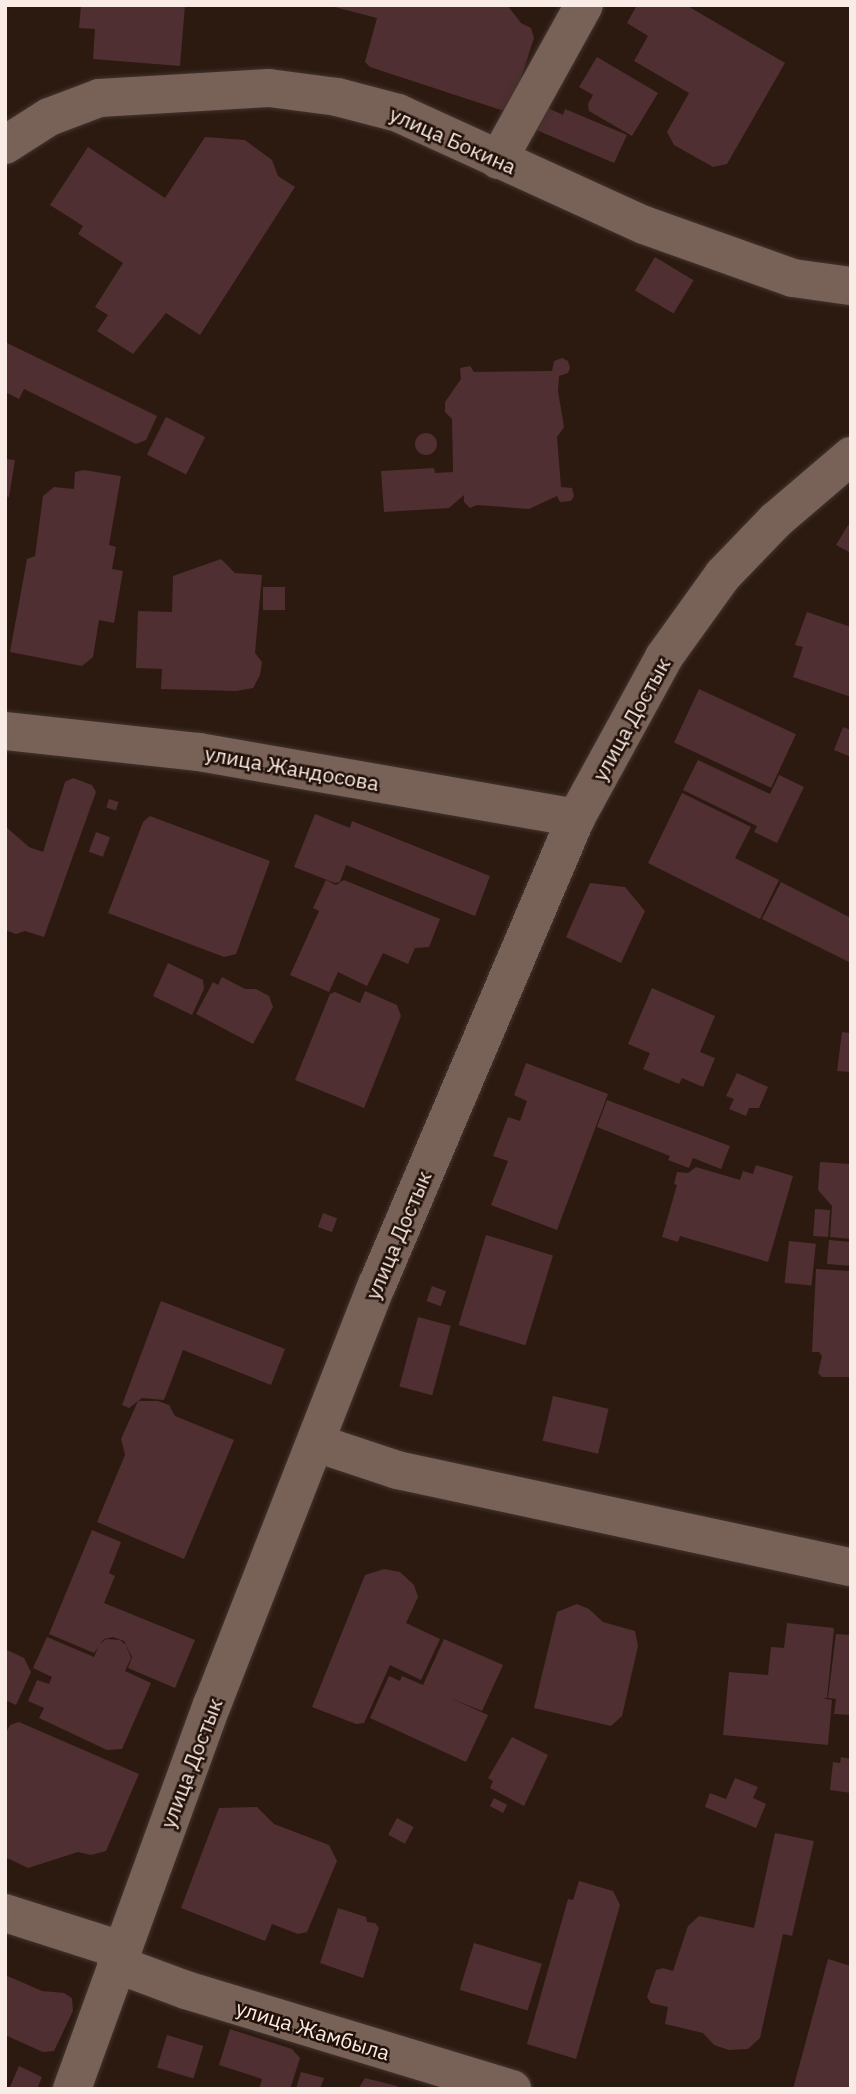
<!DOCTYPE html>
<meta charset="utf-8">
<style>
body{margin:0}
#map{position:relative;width:856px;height:2094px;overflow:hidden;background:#2c1a10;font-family:"IBM Plex Sans",sans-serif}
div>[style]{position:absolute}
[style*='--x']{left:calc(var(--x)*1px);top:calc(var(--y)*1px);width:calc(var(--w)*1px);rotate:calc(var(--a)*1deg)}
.building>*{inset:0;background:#4f2f31;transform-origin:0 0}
.round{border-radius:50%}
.roads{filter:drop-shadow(0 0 2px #42332f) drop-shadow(0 0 2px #42332f)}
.minor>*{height:38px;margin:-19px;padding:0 19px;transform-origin:19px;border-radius:19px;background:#786156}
span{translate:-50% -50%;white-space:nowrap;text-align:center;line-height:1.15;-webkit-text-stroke:5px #221108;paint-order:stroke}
.street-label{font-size:21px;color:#f9ebe5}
.frame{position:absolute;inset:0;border:7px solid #f9ebe5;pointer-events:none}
</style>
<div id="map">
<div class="building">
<i style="clip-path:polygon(81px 5px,185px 5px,180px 66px,93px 59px,95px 29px,79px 28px)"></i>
<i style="clip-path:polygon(507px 5px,521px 23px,531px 28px,534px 38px,510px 113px,370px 67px,365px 62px,377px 18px,331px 6px)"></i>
<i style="clip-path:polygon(637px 5px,686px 5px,785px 63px,727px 164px,713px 167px,674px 145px,667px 132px,689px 93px,634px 61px,648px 36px,627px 23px)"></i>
<i style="clip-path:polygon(597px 57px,658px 93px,632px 136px,589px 111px,588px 104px,593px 95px,579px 87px)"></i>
<i style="clip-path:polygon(544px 106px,563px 115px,565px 109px,627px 135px,614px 163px,534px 129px)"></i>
<i style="clip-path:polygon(205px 137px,245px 140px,272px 160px,278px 176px,295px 187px,200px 335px,166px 313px,133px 354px,97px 331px,108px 315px,95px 307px,123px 263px,78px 234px,83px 226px,50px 205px,88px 147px,165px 198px)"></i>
<i style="left:655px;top:257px;width:45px;height:39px;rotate:31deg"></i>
<i style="clip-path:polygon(5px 342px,157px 416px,146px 440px,136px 444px,24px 389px,19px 399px,5px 392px)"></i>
<i style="clip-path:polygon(562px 358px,568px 361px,570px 368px,568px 373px,559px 376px,558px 391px,564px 427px,557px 437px,561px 487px,572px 488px,574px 496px,571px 501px,560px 502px,557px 496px,529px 509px,477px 505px,470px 508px,464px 502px,464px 495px,449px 508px,384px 512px,381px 471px,434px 468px,435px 473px,453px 472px,452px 419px,445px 412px,445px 402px,461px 379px,460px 368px,470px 366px,474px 372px,552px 371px,554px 361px)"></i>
<i style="left:166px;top:417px;width:44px;height:42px;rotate:27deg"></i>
<i class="round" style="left:415px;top:433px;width:22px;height:22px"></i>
<i style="clip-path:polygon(5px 459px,15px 460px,9px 497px,5px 496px)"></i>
<i style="clip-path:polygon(84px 470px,121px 476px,109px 545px,116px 547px,112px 569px,123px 571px,114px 623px,99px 620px,93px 657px,82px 666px,10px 652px,27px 559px,35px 556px,43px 496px,54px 487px,74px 489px,75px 472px)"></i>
<i style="clip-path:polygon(848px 525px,851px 525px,851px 553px,836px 545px)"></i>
<i style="clip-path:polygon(221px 559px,235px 573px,262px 575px,255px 653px,262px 662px,260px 675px,253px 688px,236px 691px,161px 689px,162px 669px,136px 668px,138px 611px,172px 612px,173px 576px)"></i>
<i style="left:263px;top:587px;width:22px;height:23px"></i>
<i style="clip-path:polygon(807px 612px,851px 627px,851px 697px,793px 677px,803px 647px,795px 645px)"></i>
<i style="left:699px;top:689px;width:107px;height:59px;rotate:25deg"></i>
<i style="clip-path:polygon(843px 727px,851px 730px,851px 757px,834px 750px)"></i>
<i style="clip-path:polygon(698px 760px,770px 794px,779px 775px,804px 787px,777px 843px,754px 832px,757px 826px,683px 790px)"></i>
<i style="clip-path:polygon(73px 778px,92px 785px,96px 792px,44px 937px,25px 931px,16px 934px,5px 930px,5px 826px,29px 847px,43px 852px,65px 782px)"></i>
<i style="clip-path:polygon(682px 793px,751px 827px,735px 858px,779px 880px,760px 919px,648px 863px)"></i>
<i style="left:109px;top:799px;width:10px;height:9px;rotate:17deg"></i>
<i style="clip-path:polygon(315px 814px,350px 828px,352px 821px,490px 876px,475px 916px,346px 865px,340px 882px,335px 883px,294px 867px)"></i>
<i style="clip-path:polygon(150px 816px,270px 861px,236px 954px,224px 957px,108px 913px,143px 822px)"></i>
<i style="left:96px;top:832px;width:15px;height:21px;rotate:20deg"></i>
<i style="clip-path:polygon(326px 880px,336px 885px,344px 880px,440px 919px,429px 947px,415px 948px,408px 964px,383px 953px,367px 986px,338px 972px,329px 992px,290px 975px,319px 911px,313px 908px)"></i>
<i style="clip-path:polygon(781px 882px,851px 918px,851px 963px,762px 919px)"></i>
<i style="clip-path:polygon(590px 883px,625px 887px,645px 911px,621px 963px,566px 937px)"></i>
<i style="clip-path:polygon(168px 963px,203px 980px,204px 989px,192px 1015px,153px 996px)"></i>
<i style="clip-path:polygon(222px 977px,245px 989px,256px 989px,269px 996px,273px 1007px,253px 1044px,196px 1014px,213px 982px,218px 985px)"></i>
<i style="clip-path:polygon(652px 988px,715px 1016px,700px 1052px,715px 1058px,703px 1087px,682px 1078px,679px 1084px,643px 1069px,650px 1053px,628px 1044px)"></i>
<i style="clip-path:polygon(365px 991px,397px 1005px,401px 1016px,364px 1108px,295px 1080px,330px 994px,335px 992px,360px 1003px)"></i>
<i style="clip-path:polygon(842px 1032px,851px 1033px,851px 1072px,837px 1071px)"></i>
<i style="clip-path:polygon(526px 1063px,608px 1094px,557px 1230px,491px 1205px,508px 1161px,493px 1156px,508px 1117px,520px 1121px,527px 1101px,514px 1095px)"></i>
<i style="clip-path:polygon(737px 1073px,768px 1087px,759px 1108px,749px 1108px,746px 1116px,729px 1109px,734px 1099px,726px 1096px)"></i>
<i style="clip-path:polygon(607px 1100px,730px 1146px,721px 1169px,693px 1158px,689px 1168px,668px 1160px,670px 1156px,597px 1127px)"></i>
<i style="clip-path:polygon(820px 1162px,851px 1164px,851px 1239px,830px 1237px,832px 1206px,818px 1190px)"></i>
<i style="clip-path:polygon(756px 1165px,793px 1176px,768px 1262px,680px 1236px,678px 1242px,662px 1237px,677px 1185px,674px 1184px,677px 1172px,688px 1173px,696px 1167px,740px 1180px,743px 1171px,753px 1174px)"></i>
<i style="left:815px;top:1209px;width:15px;height:27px;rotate:4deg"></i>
<i style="left:323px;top:1213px;width:15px;height:15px;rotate:20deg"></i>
<i style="left:486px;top:1235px;width:70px;height:94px;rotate:17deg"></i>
<i style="left:829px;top:1240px;width:22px;height:24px;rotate:5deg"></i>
<i style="left:789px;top:1241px;width:27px;height:42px;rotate:6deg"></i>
<i style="clip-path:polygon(816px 1269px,851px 1271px,851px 1377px,822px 1377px,818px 1373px,822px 1356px,819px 1352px,812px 1352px)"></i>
<i style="left:432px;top:1286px;width:15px;height:16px;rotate:20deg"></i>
<i style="clip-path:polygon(161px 1301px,285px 1349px,271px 1385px,183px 1350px,164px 1400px,142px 1398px,129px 1408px,122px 1405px)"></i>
<i style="left:418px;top:1317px;width:34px;height:72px;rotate:15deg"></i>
<i style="left:553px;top:1396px;width:57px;height:46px;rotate:13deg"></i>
<i style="clip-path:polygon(138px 1401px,158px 1401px,169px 1405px,175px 1416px,234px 1440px,184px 1559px,97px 1522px,125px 1455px,121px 1439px)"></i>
<i style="clip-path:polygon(92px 1530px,121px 1542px,109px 1573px,115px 1576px,104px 1603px,195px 1640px,175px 1688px,128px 1668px,132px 1657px,124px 1641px,113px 1637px,104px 1639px,94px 1653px,49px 1634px)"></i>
<i style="clip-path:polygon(384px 1569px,400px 1572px,414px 1585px,418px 1597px,406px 1623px,440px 1639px,421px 1680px,390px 1665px,364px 1723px,356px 1724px,312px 1707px,365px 1575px)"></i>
<i style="clip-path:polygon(577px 1604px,589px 1609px,603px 1622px,635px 1631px,638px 1646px,622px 1716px,611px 1726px,534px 1708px,557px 1612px)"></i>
<i style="clip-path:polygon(787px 1623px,834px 1628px,827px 1698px,822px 1698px,832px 1700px,828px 1745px,723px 1735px,729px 1672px,768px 1675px,771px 1647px,784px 1648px)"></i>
<i style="clip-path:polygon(836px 1634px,851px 1635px,851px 1715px,834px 1714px,836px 1699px,828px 1698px)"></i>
<i style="clip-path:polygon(47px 1637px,94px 1657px,99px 1645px,106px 1639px,120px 1640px,126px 1645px,131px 1658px,125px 1671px,151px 1683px,122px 1749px,107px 1750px,39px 1718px,44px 1708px,28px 1701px,37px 1680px,49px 1684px,52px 1677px,33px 1668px)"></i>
<i style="clip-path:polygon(444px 1639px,503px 1665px,482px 1711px,450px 1698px,488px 1715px,466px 1762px,370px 1718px,389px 1676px,400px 1681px,402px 1676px,423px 1685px)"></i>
<i style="clip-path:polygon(5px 1649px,24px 1658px,31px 1672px,16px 1705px,5px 1700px)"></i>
<i style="clip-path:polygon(19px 1722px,139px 1774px,106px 1851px,91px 1855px,78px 1852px,28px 1868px,5px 1857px,5px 1735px,10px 1725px)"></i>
<i style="clip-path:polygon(512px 1737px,548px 1755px,524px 1806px,490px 1788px,493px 1781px,488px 1778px)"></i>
<i style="clip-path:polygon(841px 1757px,851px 1759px,851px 1793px,830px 1790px,833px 1762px,840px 1763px)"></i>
<i style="clip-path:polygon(735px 1778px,758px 1787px,753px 1798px,766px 1804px,756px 1828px,705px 1807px,710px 1793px,726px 1799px)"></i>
<i style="left:494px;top:1798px;width:15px;height:9px;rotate:28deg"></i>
<i style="clip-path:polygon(257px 1807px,274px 1824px,329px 1845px,337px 1861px,307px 1932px,298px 1934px,272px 1924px,265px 1941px,181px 1908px,219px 1808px)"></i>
<i style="left:397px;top:1818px;width:19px;height:19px;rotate:28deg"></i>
<i style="clip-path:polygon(775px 1833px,814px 1841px,792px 1936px,783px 1934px,760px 2038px,748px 2049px,729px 2050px,714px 2045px,703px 2033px,665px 2024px,668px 2007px,651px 2003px,647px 1997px,656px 1970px,663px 1968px,673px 1971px,688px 1926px,699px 1916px,754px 1928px)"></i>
<i style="clip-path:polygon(579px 1881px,613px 1891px,620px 1905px,576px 2059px,527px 2044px,568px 1899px,573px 1900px)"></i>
<i style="clip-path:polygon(338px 1908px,366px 1917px,367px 1922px,375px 1923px,379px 1928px,363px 1978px,320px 1963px)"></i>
<i style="left:474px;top:1943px;width:71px;height:49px;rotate:17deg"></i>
<i style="clip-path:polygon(828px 1959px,851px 1966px,851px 2089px,793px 2089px)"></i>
<i style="clip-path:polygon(5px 1975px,42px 1991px,64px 1993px,72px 1998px,73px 2011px,54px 2051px,43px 2052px,5px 2035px)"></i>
<i style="clip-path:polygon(230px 2029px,292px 2049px,300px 2058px,290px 2089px,259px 2089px,262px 2079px,219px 2065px)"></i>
<i style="left:167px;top:2035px;width:38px;height:34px;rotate:17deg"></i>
<i style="clip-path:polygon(19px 2066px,42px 2077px,37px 2089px,9px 2089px)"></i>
<i style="clip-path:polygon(301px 2072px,324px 2078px,320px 2089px,296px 2089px)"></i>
<i style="clip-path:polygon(365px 2078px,397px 2086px,399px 2089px,358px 2089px)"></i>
</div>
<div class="roads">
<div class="minor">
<i style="--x:5;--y:145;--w:52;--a:-32.5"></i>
<i style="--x:49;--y:117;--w:53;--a:-20.8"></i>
<i style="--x:99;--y:98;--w:170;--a:-3.4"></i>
<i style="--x:269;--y:88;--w:69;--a:7.5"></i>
<i style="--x:337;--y:97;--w:63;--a:14.7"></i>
<i style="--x:398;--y:113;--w:270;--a:24.5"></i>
<i style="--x:644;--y:225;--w:158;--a:19.6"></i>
<i style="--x:793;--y:278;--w:59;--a:7.9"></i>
<i style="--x:498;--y:160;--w:177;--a:-61"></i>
<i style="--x:5;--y:731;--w:195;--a:6.2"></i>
<i style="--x:199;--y:752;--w:383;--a:9.9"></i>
<i style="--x:316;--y:1443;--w:85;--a:18.4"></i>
<i style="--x:397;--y:1470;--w:464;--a:12.1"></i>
<i style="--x:5;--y:1913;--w:122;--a:17.7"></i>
<i style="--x:116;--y:1964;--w:75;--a:20.4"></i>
<i style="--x:186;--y:1990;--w:341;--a:16.9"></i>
<i style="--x:72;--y:2089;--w:409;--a:-70"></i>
<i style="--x:212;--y:1705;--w:451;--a:-68.6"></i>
<i style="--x:377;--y:1285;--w:508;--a:-66.92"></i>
<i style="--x:576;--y:818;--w:183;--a:-61.3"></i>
<i style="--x:664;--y:657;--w:101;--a:-54.3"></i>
<i style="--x:723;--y:575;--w:76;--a:-46.1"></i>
<i style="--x:776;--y:520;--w:99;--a:-40.5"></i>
</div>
</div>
<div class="street-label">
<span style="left:453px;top:140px;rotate:24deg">улица Бокина</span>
<span style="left:631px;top:719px;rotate:-61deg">улица Достык</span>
<span style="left:292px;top:768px;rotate:10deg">улица Жандосова</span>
<span style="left:398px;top:1235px;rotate:-67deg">улица Достык</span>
<span style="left:191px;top:1763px;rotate:-69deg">улица Достык</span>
<span style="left:313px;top:2030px;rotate:17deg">улица Жамбыла</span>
</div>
<div class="frame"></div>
</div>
